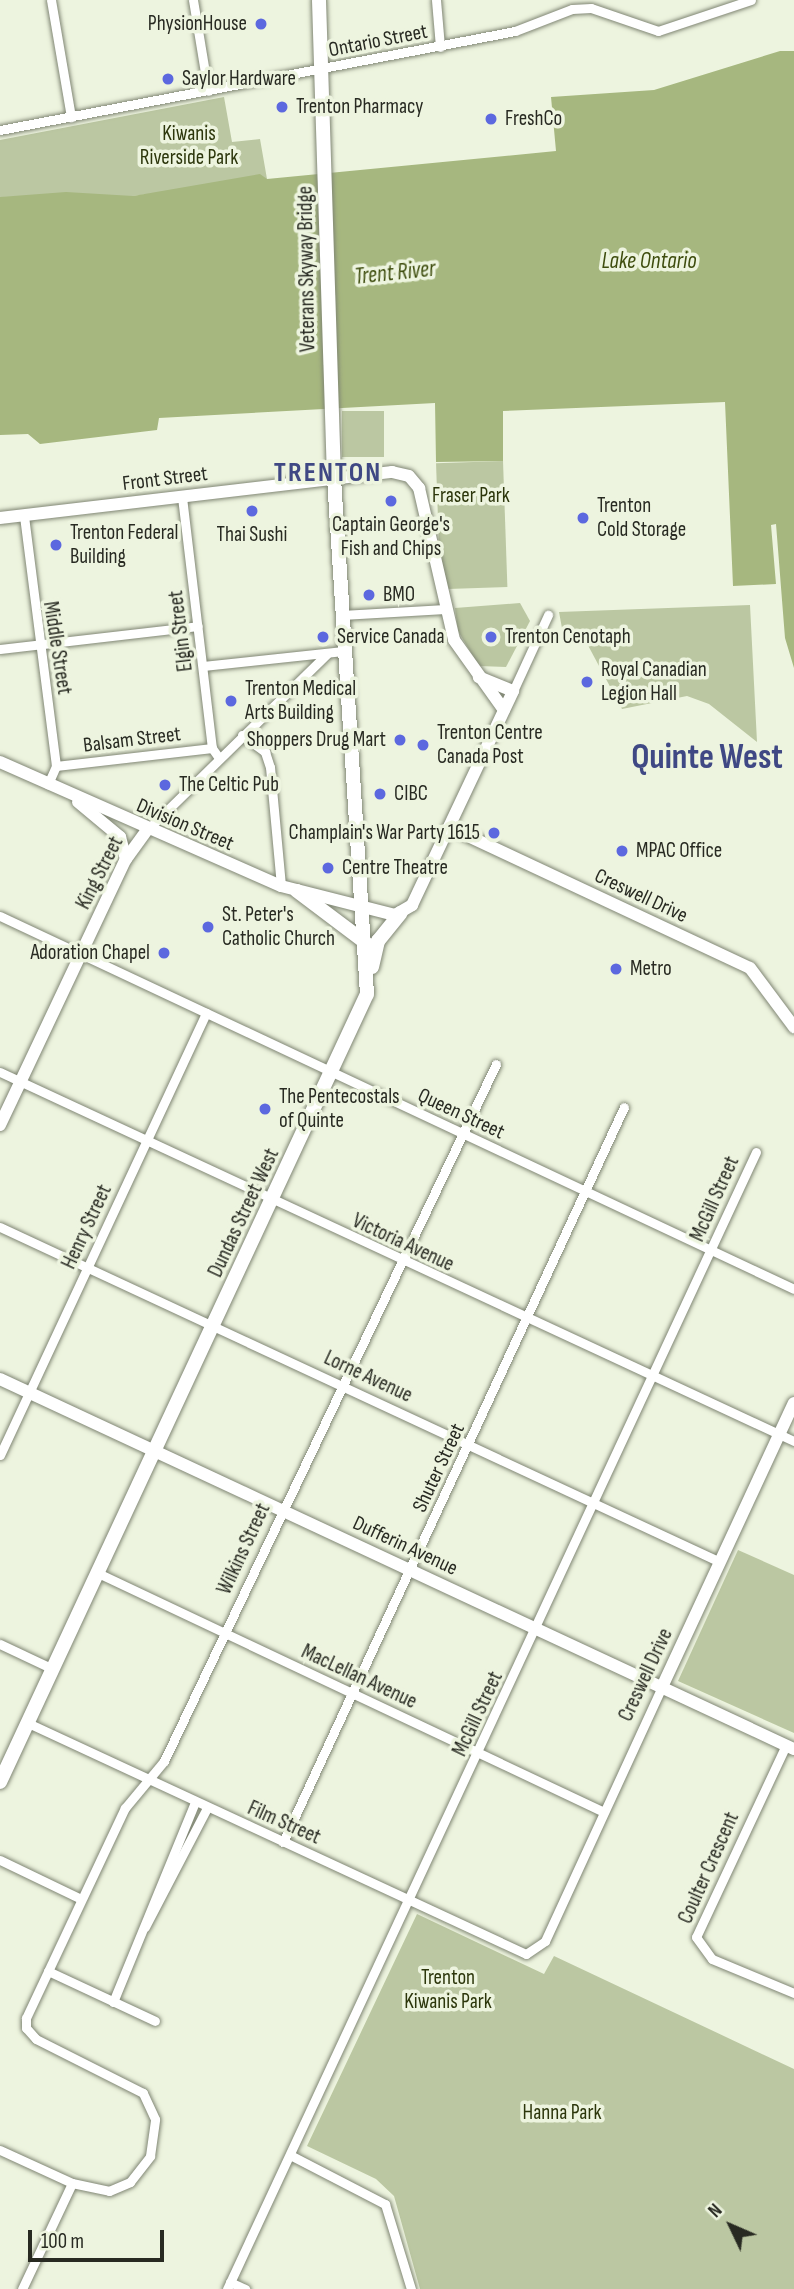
<!DOCTYPE html>
<style>
body{margin:0}
#map{position:relative;width:794px;height:2289px;overflow:hidden;background:#edf4df;font-family:"Sofia Sans Condensed",sans-serif}
div>[style]{position:absolute}
[style*='--x']{left:calc(var(--x)*1px);top:calc(var(--y)*1px);width:calc(var(--w)*1px);rotate:calc(var(--a)*1deg)}
.green>*{inset:0;background:#bbc7a2;transform-origin:0 0}
.water>*{inset:0;background:#a6b77f}
.roads{filter:drop-shadow(0 0 2px #808674) drop-shadow(0 0 2px #808674)}
.street>*{height:9px;margin:-4.5px;padding:0 4.5px;transform-origin:4.5px;border-radius:4.5px;background:#fff}
.secondary>*{height:12px;margin:-6px;padding:0 6px;transform-origin:6px;border-radius:6px;background:#fff}
.primary>*{height:14px;margin:-7px;padding:0 7px;transform-origin:7px;border-radius:7px;background:#fff}
.dots>*{width:19px;height:19px;translate:-50% -50%;box-sizing:border-box;border:4px solid #edf4df;border-radius:50%}
span{translate:-50% -50%;white-space:nowrap;text-align:center;line-height:1.15;-webkit-text-stroke:7px #edf4df;paint-order:stroke}
.poi-label{font-size:21px;color:#282a22}
.right{translate:-100% -50%;text-align:right}
.left{translate:0 -50%;text-align:left}
.street-label{font-size:21px;color:#282a22}
.park-label{font-size:21px;color:#2c360b}
.water-label{font-size:23px;color:#3e4d0e;font-style:italic}
.district-label{font-size:28px;color:#3f4884;font-weight:700;letter-spacing:2px}
.town-label{font-size:35px;color:#3f4884;font-weight:700}
.north{position:absolute;left:696px;top:2191px;width:70px;height:70px;-webkit-text-stroke:5px #edf4df;paint-order:stroke;rotate:314deg;font-size:19px;font-weight:700;line-height:28px;text-align:center;color:#282a22}
.north::after{content:'';display:block;margin:auto;width:24px;height:32px;background:#282a22;clip-path:polygon(50% 0,100% 100%,50% 72%,0 100%)}
.scale{position:absolute;left:28px;top:2230px;width:136px;height:32px;box-sizing:border-box;border:4px solid #282a22;border-top:0;padding-left:9px;font-size:21px;line-height:24px;white-space:nowrap;color:#282a22;-webkit-text-stroke:5px #edf4df;paint-order:stroke}
</style>
<div id="map">
<div class="green">
<i style="clip-path:polygon(224px 97px,232px 142px,260px 139px,267px 179px,133px 196px,0 197px,0 140px)"></i>
<i style="left:384px;top:411px;width:46px;height:42px;rotate:90deg"></i>
<i style="left:503px;top:461px;width:126px;height:67px;rotate:88deg"></i>
<i style="clip-path:polygon(520px 603px,530px 621px,506px 667px,479px 666px,458px 631px,455px 608px)"></i>
<i style="clip-path:polygon(750px 605px,757px 742px,709px 704px,687px 696px,622px 709px,583px 636px,564px 639px,559px 612px)"></i>
<i style="clip-path:polygon(738px 1550px,794px 1575px,794px 1733px,678px 1681px)"></i>
<i style="clip-path:polygon(417px 1914px,544px 1974px,554px 1956px,794px 2069px,794px 2289px,420px 2289px,394px 2196px,376px 2179px,307px 2146px)"></i>
</div>
<div class="water">
<i style="clip-path:polygon(780px 51px,794px 51px,794px 668px,785px 638px,776px 524px,771px 525px,776px 584px,733px 586px,725px 402px,503px 411px,503px 461px,436px 462px,435px 403px,159px 418px,157px 430px,40px 444px,28px 434px,0 435px,0 197px,66px 192px,133px 196px,260px 174px,267px 179px,556px 151px,551px 97px,654px 90px)"></i>
</div>
<div class="roads">
<div class="street">
<i style="--x:51;--y:0;--w:119;--a:80.3"></i>
<i style="--x:193;--y:0;--w:92;--a:80.6"></i>
<i style="--x:436;--y:0;--w:47;--a:85.1"></i>
<i style="--x:0;--y:130;--w:524;--a:-10.88"></i>
<i style="--x:515;--y:31;--w:61;--a:-21.1"></i>
<i style="--x:572;--y:9;--w:19;--a:-3"></i>
<i style="--x:591;--y:8;--w:71;--a:18.9"></i>
<i style="--x:658;--y:31;--w:98;--a:-18.4"></i>
<i style="--x:182;--y:497;--w:253;--a:83.2"></i>
<i style="--x:212;--y:748;--w:12;--a:55"></i>
<i style="--x:24;--y:516;--w:252;--a:82.7"></i>
<i style="--x:56;--y:766;--w:20;--a:114"></i>
<i style="--x:342;--y:615;--w:103;--a:-3.3"></i>
<i style="--x:0;--y:649;--w:199;--a:-6.6"></i>
<i style="--x:203;--y:666;--w:141;--a:-6.1"></i>
<i style="--x:513;--y:691;--w:84;--a:-65.3"></i>
<i style="--x:242;--y:735;--w:29;--a:36"></i>
<i style="--x:265;--y:752;--w:16;--a:72"></i>
<i style="--x:270;--y:767;--w:120;--a:84.7"></i>
<i style="--x:56;--y:766;--w:157;--a:-6.6"></i>
<i style="--x:147;--y:830;--w:252;--a:-44.4"></i>
<i style="--x:0;--y:916;--w:877;--a:25.16"></i>
<i style="--x:0;--y:1072;--w:876;--a:24.93"></i>
<i style="--x:0;--y:1227;--w:794;--a:24.95"></i>
<i style="--x:0;--y:1455;--w:488;--a:-65"></i>
<i style="--x:100;--y:1574;--w:557;--a:25.28"></i>
<i style="--x:0;--y:1644;--w:59;--a:25.3"></i>
<i style="--x:28;--y:1723;--w:549;--a:24.88"></i>
<i style="--x:526;--y:1954;--w:23;--a:-34"></i>
<i style="--x:545;--y:1941;--w:280;--a:-65.3"></i>
<i style="--x:786;--y:1745;--w:212;--a:115.1"></i>
<i style="--x:696;--y:1937;--w:27;--a:54"></i>
<i style="--x:712;--y:1959;--w:89;--a:22.5"></i>
<i style="--x:283;--y:1842;--w:810;--a:-65.11"></i>
<i style="--x:0;--y:1860;--w:90;--a:25.7"></i>
<i style="--x:145;--y:1927;--w:134;--a:-62.5"></i>
<i style="--x:48;--y:1971;--w:118;--a:25"></i>
<i style="--x:113;--y:2002;--w:216;--a:-67.7"></i>
<i style="--x:0;--y:2150;--w:79;--a:24.6"></i>
<i style="--x:72;--y:2183;--w:38;--a:12"></i>
<i style="--x:109;--y:2191;--w:23;--a:-23"></i>
<i style="--x:130;--y:2182;--w:33;--a:-52"></i>
<i style="--x:150;--y:2156;--w:37;--a:-82"></i>
<i style="--x:155;--y:2119;--w:29;--a:-115"></i>
<i style="--x:143;--y:2093;--w:120;--a:-153.2"></i>
<i style="--x:36;--y:2039;--w:15;--a:-132"></i>
<i style="--x:26;--y:2028;--w:10;--a:-90"></i>
<i style="--x:26;--y:2018;--w:232;--a:-64.8"></i>
<i style="--x:125;--y:1808;--w:61;--a:-50.3"></i>
<i style="--x:164;--y:1761;--w:772;--a:-64.53"></i>
<i style="--x:292;--y:2156;--w:105;--a:27.3"></i>
<i style="--x:385;--y:2204;--w:89;--a:73"></i>
<i style="--x:230;--y:2282;--w:17;--a:25"></i>
<i style="--x:22;--y:2289;--w:117;--a:-64.7"></i>
<i style="--x:227;--y:2289;--w:1254;--a:-65.05"></i>
</div>
<div class="secondary">
<i style="--x:0;--y:518;--w:395;--a:-6.7"></i>
<i style="--x:392;--y:472;--w:17;--a:13"></i>
<i style="--x:409;--y:476;--w:16;--a:50"></i>
<i style="--x:419;--y:488;--w:156;--a:77"></i>
<i style="--x:454;--y:640;--w:86;--a:54.5"></i>
<i style="--x:0;--y:762;--w:307;--a:23.8"></i>
<i style="--x:281;--y:886;--w:118;--a:14.3"></i>
<i style="--x:395;--y:915;--w:20;--a:-30"></i>
<i style="--x:412;--y:905;--w:237;--a:-64.7"></i>
<i style="--x:513;--y:691;--w:37;--a:-158"></i>
<i style="--x:78;--y:802;--w:55;--a:39.8"></i>
<i style="--x:120;--y:837;--w:23;--a:75"></i>
<i style="--x:449;--y:827;--w:332;--a:25.1"></i>
<i style="--x:750;--y:968;--w:74;--a:53.3"></i>
<i style="--x:0;--y:1125;--w:294;--a:-64.7"></i>
<i style="--x:126;--y:859;--w:36;--a:-54"></i>
<i style="--x:0;--y:1379;--w:876;--a:24.99"></i>
<i style="--x:662;--y:1687;--w:313;--a:-65.1"></i>
</div>
<div class="primary">
<i style="--x:297;--y:891;--w:85;--a:36.9"></i>
<i style="--x:372;--y:967;--w:27;--a:-77"></i>
<i style="--x:378;--y:941;--w:36;--a:-51"></i>
<i style="--x:0;--y:1782;--w:869;--a:-65.03"></i>
<i style="--x:367;--y:994;--w:517;--a:-93.66"></i>
<i style="--x:334;--y:478;--w:478;--a:-91.8"></i>
</div>
</div>
<div class="dots">
<i style="left:261px;top:24px;background:#5c68df"></i>
<i style="left:168px;top:79px;background:#5c68df"></i>
<i style="left:282px;top:107px;background:#5c68df"></i>
<i style="left:491px;top:119px;background:#5c68df"></i>
<i style="left:391px;top:501px;background:#5c68df"></i>
<i style="left:252px;top:511px;background:#5c68df"></i>
<i style="left:583px;top:518px;background:#5c68df"></i>
<i style="left:56px;top:545px;background:#5c68df"></i>
<i style="left:369px;top:595px;background:#5c68df"></i>
<i style="left:323px;top:637px;background:#5c68df"></i>
<i style="left:491px;top:637px;background:#5c68df"></i>
<i style="left:587px;top:682px;background:#5c68df"></i>
<i style="left:231px;top:701px;background:#5c68df"></i>
<i style="left:400px;top:740px;background:#5c68df"></i>
<i style="left:423px;top:745px;background:#5c68df"></i>
<i style="left:165px;top:785px;background:#5c68df"></i>
<i style="left:380px;top:794px;background:#5c68df"></i>
<i style="left:494px;top:833px;background:#5c68df"></i>
<i style="left:622px;top:851px;background:#5c68df"></i>
<i style="left:328px;top:868px;background:#5c68df"></i>
<i style="left:208px;top:927px;background:#5c68df"></i>
<i style="left:164px;top:953px;background:#5c68df"></i>
<i style="left:616px;top:969px;background:#5c68df"></i>
<i style="left:265px;top:1109px;background:#5c68df"></i>
</div>
<div class="poi-label">
<span class="right" style="left:247px;top:24px">PhysionHouse</span>
<span class="left" style="left:182px;top:79px">Saylor Hardware</span>
<span class="left" style="left:296px;top:107px">Trenton Pharmacy</span>
<span class="left" style="left:505px;top:119px">FreshCo</span>
<span class="left" style="left:597px;top:518px">Trenton<br>Cold Storage</span>
<span style="left:391px;top:537px">Captain George's<br>Fish and Chips</span>
<span class="left" style="left:70px;top:545px">Trenton Federal<br>Building</span>
<span style="left:252px;top:535px">Thai Sushi</span>
<span class="left" style="left:383px;top:595px">BMO</span>
<span class="left" style="left:337px;top:637px">Service Canada</span>
<span class="left" style="left:505px;top:637px">Trenton Cenotaph</span>
<span class="left" style="left:601px;top:682px">Royal Canadian<br>Legion Hall</span>
<span class="left" style="left:245px;top:701px">Trenton Medical<br>Arts Building</span>
<span class="left" style="left:437px;top:745px">Trenton Centre<br>Canada Post</span>
<span class="right" style="left:386px;top:740px">Shoppers Drug Mart</span>
<span class="left" style="left:179px;top:785px">The Celtic Pub</span>
<span class="left" style="left:394px;top:794px">CIBC</span>
<span class="right" style="left:480px;top:833px">Champlain's War Party 1615</span>
<span class="left" style="left:636px;top:851px">MPAC Office</span>
<span class="left" style="left:342px;top:868px">Centre Theatre</span>
<span class="left" style="left:222px;top:927px">St. Peter's<br>Catholic Church</span>
<span class="right" style="left:150px;top:953px">Adoration Chapel</span>
<span class="left" style="left:630px;top:969px">Metro</span>
<span class="left" style="left:279px;top:1109px">The Pentecostals<br>of Quinte</span>
</div>
<div class="street-label">
<span style="left:378px;top:41px;rotate:-11deg">Ontario Street</span>
<span style="left:307px;top:269px;rotate:-91deg">Veterans Skyway Bridge</span>
<span style="left:165px;top:479px;rotate:-7deg">Front Street</span>
<span style="left:181px;top:631px;rotate:-97deg">Elgin Street</span>
<span style="left:57px;top:648px;rotate:81deg">Middle Street</span>
<span style="left:132px;top:740px;rotate:-7deg">Balsam Street</span>
<span style="left:185px;top:825px;rotate:23deg">Division Street</span>
<span style="left:100px;top:873px;rotate:-63deg">King Street</span>
<span style="left:641px;top:896px;rotate:25deg">Creswell Drive</span>
<span style="left:461px;top:1114px;rotate:25deg">Queen Street</span>
<span style="left:715px;top:1199px;rotate:-66deg">McGill Street</span>
<span style="left:244px;top:1213px;rotate:-65deg">Dundas Street West</span>
<span style="left:87px;top:1227px;rotate:-65deg">Henry Street</span>
<span style="left:403px;top:1243px;rotate:25deg">Victoria Avenue</span>
<span style="left:368px;top:1377px;rotate:25deg">Lorne Avenue</span>
<span style="left:439px;top:1468px;rotate:-65deg">Shuter Street</span>
<span style="left:405px;top:1546px;rotate:25deg">Dufferin Avenue</span>
<span style="left:244px;top:1549px;rotate:-65deg">Wilkins Street</span>
<span style="left:646px;top:1675px;rotate:-65deg">Creswell Drive</span>
<span style="left:359px;top:1677px;rotate:25deg">MacLellan Avenue</span>
<span style="left:478px;top:1714px;rotate:-65deg">McGill Street</span>
<span style="left:284px;top:1823px;rotate:24deg">Film Street</span>
<span style="left:709px;top:1868px;rotate:-66deg">Coulter Crescent</span>
</div>
<div class="park-label">
<span style="left:189px;top:146px">Kiwanis<br>Riverside Park</span>
<span style="left:471px;top:496px">Fraser Park</span>
<span style="left:448px;top:1990px">Trenton<br>Kiwanis Park</span>
<span style="left:562px;top:2113px">Hanna Park</span>
</div>
<div class="water-label">
<span style="left:649px;top:261px">Lake Ontario</span>
<span style="left:395px;top:273px;rotate:-6deg">Trent River</span>
</div>
<div class="district-label">
<span style="left:328px;top:473px">TRENTON</span>
</div>
<div class="town-label">
<span style="left:707px;top:758px">Quinte West</span>
</div>
<div class="north">N</div>
<div class="scale">100 m</div>
</div>
